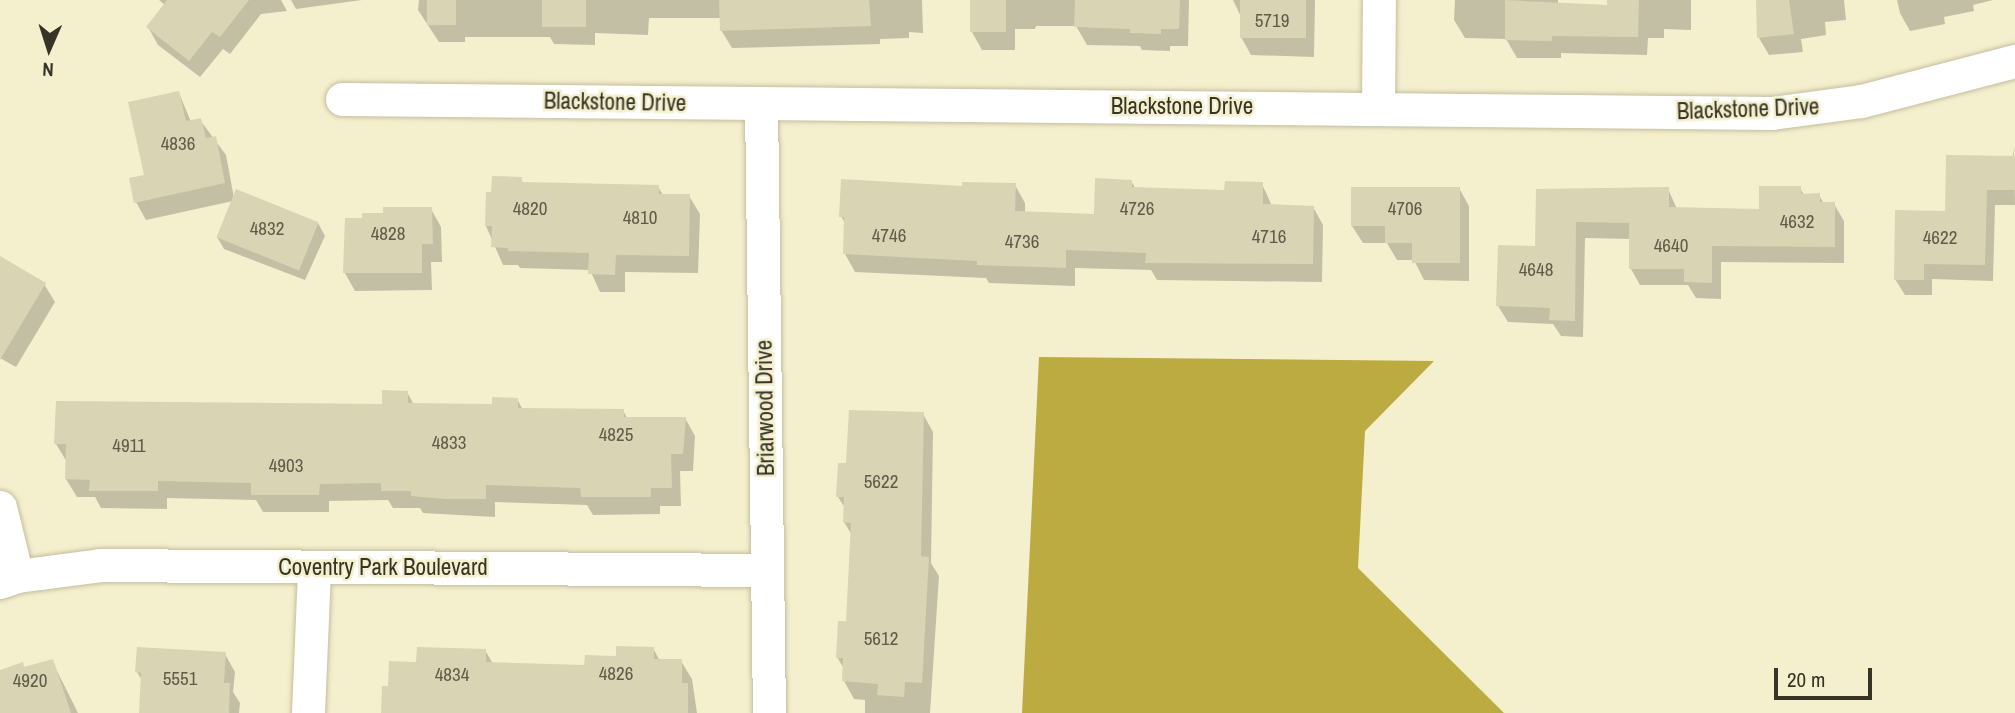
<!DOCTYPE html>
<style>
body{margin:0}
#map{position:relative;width:2015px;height:713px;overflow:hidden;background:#f4efcd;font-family:"Archivo Narrow",sans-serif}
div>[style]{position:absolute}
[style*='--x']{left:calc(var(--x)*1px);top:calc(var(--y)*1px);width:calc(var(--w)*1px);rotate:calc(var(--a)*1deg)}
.forest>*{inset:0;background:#bcab41}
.shadow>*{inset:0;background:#0003}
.building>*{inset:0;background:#d9d4b3;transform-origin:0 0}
.roads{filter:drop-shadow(0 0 2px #c3be9e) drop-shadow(0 0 2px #c3be9e)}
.minor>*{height:33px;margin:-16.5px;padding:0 16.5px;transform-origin:16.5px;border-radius:16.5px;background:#fff}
span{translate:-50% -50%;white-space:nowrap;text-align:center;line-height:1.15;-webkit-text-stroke:5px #f4efcd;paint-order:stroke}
.number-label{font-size:19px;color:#5f5c4a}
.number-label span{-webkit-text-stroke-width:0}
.street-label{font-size:23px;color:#363427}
.north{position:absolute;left:14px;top:14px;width:70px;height:70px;-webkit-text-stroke:5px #f4efcd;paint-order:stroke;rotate:183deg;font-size:19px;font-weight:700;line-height:28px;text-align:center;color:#363427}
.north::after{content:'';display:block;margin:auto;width:24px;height:32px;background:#363427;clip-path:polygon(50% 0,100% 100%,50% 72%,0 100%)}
.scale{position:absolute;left:1774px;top:668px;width:98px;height:32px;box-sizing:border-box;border:4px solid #363427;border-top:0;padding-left:9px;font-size:21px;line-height:24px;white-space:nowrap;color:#363427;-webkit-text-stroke:5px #f4efcd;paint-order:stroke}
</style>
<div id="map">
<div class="forest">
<i style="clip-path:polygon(1039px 357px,1434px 361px,1365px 431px,1358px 568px,1504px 713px,1022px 713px)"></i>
</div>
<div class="shadow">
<i style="clip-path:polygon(159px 0,281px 0,287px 11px,261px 14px,230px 54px,223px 49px,200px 77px,158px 45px,148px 27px,165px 5px)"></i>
<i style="clip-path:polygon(291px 0,362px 0,296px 9px)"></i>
<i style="clip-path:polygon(419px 0,922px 0,923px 33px,909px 32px,909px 38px,880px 39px,880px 44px,732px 48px,721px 30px,721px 18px,649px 18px,648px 35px,595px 33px,595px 45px,554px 44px,550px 37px,465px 37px,465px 42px,439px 42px,418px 10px)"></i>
<i style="clip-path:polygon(972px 0,1189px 0,1188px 46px,1170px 46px,1170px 51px,1142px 50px,1140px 46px,1087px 45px,1076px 26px,1036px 26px,1035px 29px,1015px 29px,1015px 50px,982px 50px,972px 32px)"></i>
<i style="clip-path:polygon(1233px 0,1315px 0,1314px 57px,1251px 55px,1241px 37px,1242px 19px)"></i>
<i style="clip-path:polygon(1455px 0,1558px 0,1558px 6px,1609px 7px,1609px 0,1691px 0,1691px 30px,1664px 29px,1664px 38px,1648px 38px,1647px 55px,1561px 53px,1561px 58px,1517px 58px,1506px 39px,1465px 38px,1454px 20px)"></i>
<i style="clip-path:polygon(1757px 0,1844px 0,1846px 20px,1825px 22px,1826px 35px,1801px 39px,1803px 52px,1769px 55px,1759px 38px)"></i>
<i style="clip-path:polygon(1897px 0,1993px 0,1973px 5px,1974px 11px,1944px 17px,1945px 24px,1910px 31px,1900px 13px)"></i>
<i style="clip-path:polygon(179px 93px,191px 122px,200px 120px,226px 155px,234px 198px,318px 223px,325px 236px,305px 280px,224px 249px,217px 237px,233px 201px,146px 220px,136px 202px)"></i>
<i style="clip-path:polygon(2014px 146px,2015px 205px,1995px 205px,1993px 281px,1932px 279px,1932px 295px,1905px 295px,1895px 279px,1947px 213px,2013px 158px)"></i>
<i style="clip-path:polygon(521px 179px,524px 184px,658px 187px,663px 195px,689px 196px,700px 214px,698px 273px,625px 272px,625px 292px,600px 292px,590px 270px,520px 268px,518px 265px,503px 265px,486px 226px,493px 194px)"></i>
<i style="clip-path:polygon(1131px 181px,1136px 189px,1226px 192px,1262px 184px,1272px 206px,1313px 207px,1323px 225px,1322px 282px,1157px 280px,1151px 270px,1075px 268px,1075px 286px,989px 283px,986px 278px,855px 272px,845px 254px,846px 225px,841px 216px,964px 188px,1015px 185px,1025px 203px,1025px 213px,1096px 215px)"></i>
<i style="clip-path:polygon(1459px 188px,1469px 206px,1469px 281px,1424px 280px,1414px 260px,1397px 260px,1387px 243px,1363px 243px,1352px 226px)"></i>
<i style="clip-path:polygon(1800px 188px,1804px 195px,1819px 195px,1824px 204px,1834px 204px,1844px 221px,1844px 263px,1721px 262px,1721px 299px,1696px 298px,1688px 285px,1640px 285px,1631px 269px,1631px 239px,1585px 238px,1583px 337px,1561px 336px,1553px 324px,1508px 322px,1498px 306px,1537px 247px,1538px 191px,1668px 189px,1677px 209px,1761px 210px)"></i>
<i style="clip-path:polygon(431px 209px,441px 227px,442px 262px,431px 262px,432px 290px,355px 291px,345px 273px,347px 220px)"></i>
<i style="clip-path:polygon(0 258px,44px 284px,55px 302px,16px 367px,0 358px)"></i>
<i style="clip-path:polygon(407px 392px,414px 405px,493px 406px,517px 399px,523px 410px,623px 410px,627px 418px,685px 418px,695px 436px,693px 471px,680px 471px,681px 506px,660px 506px,660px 514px,593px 515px,587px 505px,495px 502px,495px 517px,423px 513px,420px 508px,393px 508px,388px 500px,329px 501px,329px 512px,263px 512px,256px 500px,167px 498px,167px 509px,101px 508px,95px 497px,77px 497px,66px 479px,67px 462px,56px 444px,383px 406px)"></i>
<i style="clip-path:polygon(923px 414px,933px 432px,931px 563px,939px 576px,930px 713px,865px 713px,865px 700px,854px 699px,844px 681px,844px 669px,837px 657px,848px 623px,852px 535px,844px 522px,845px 508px,838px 497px,848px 465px)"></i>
<i style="clip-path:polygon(653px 648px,660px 661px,681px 661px,692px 679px,697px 713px,383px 713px,389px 688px,418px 664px,485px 650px,493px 664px,586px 667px)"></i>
<i style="clip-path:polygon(225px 654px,235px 672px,233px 692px,240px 703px,239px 713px,141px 713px,143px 682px,137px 672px)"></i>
<i style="clip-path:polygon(52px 661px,78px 713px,0 713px,0 672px,25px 669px)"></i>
</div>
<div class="building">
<i style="clip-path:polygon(167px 0,249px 0,220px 37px,212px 32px,189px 61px,146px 27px)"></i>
<i style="left:427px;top:0;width:29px;height:25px"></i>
<i style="left:542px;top:0;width:44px;height:27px"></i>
<i style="clip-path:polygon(719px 0,869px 0,871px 26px,720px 31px)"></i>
<i style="left:970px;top:0;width:36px;height:32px"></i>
<i style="clip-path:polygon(1075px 0,1180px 0,1179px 29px,1161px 29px,1161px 34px,1130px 33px,1130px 29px,1074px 27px)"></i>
<i style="left:1240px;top:0;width:66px;height:38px"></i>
<i style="clip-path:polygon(1505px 0,1607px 5px,1607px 0,1639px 0,1638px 37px,1552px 36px,1552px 41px,1505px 40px)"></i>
<i style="clip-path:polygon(1756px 0,1789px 0,1794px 34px,1757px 38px)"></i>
<i style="clip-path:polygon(179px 91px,186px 121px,201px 118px,206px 138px,216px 136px,225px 183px,134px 203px,129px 178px,144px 175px,128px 102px)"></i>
<i style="clip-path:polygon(1946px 155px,2015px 156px,2015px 190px,1987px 190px,1985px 265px,1924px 264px,1924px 280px,1894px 280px,1895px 210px,1945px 211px)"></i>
<i style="clip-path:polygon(492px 176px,522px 177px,522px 182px,659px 185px,659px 194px,690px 194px,689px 256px,616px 255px,615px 275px,588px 274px,589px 253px,508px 251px,508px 248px,491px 247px,492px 226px,485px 226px,486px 192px,491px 192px)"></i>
<i style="clip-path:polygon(1095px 178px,1132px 180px,1132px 187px,1224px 190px,1225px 181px,1263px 182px,1263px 204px,1314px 206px,1313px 264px,1145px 263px,1146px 253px,1066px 250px,1066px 268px,977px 265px,977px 261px,843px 254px,844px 217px,839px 217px,841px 179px,962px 186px,962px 182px,1016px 183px,1015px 211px,1094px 214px)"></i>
<i style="clip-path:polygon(1759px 186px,1801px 186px,1801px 194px,1820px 193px,1820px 202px,1835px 202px,1835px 247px,1712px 246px,1712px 283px,1684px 282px,1684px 269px,1629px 269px,1629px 223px,1576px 222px,1575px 321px,1549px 320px,1550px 308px,1496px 306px,1498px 245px,1535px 246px,1536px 189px,1669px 187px,1669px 207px,1759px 209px)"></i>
<i style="clip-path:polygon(1351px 187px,1460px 187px,1460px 263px,1412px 263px,1412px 243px,1385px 243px,1385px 226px,1351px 226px)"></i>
<i style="left:236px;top:189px;width:89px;height:52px;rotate:22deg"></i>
<i style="clip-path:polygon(383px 207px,432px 207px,433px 244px,422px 244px,422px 273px,343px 273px,345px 218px,362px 218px,362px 213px,383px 213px)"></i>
<i style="clip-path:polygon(0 256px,46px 283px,0 360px)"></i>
<i style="clip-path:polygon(382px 390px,408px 391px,408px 403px,492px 404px,492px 397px,518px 398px,518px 408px,624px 409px,624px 417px,686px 417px,683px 454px,671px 454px,672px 488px,651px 488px,651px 497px,581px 497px,580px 488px,486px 485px,486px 499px,446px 499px,411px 496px,411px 491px,381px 491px,381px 483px,320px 484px,319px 495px,251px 495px,251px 483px,158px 481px,158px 491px,89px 491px,90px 480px,65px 479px,66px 444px,54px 444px,56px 401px,382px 404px)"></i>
<i style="clip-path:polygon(849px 410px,924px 412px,921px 556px,929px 557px,922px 683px,905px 682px,904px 697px,877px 695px,878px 684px,842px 681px,843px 658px,836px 658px,838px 621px,846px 621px,851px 523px,843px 522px,844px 497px,836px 497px,838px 463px,846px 463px)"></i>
<i style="clip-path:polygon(616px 646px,654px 647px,654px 659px,682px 659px,682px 683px,688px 683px,688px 713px,381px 713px,382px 686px,388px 686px,389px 661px,416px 662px,417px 647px,486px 649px,486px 662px,584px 665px,585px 655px,616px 656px)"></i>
<i style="clip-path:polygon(137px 647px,226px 652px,224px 683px,230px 683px,229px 713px,139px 713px,141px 673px,135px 672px)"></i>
<i style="clip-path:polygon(53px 659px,71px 713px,0 713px,0 670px,23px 662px,24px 667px)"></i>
</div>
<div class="roads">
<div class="minor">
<i style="--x:342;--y:99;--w:1430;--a:0.56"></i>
<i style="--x:1772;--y:113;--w:90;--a:-7.7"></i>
<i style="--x:1861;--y:101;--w:159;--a:-14.6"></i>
<i style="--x:761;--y:103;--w:610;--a:89.25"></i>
<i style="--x:1378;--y:108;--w:108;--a:-89.5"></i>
<i style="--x:0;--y:507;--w:71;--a:76.2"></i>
<i style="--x:0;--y:582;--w:18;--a:-19"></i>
<i style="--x:17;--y:576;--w:84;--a:-7.5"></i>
<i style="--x:100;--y:565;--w:667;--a:0.43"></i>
<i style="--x:308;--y:713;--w:146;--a:-87.6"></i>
</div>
</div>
<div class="number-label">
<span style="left:1272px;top:21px">5719</span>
<span style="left:178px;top:144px">4836</span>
<span style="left:530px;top:209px">4820</span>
<span style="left:1137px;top:209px">4726</span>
<span style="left:1405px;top:209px">4706</span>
<span style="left:640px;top:218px">4810</span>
<span style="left:1797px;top:222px">4632</span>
<span style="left:267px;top:229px">4832</span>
<span style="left:388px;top:234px">4828</span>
<span style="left:889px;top:236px">4746</span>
<span style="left:1269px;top:237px">4716</span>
<span style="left:1940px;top:238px">4622</span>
<span style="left:1022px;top:242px">4736</span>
<span style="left:1671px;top:246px">4640</span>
<span style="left:1536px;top:270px">4648</span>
<span style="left:616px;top:435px">4825</span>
<span style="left:449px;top:443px">4833</span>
<span style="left:129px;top:446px">4911</span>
<span style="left:286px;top:466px">4903</span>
<span style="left:881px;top:482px">5622</span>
<span style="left:881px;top:639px">5612</span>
<span style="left:616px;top:674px">4826</span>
<span style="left:452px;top:675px">4834</span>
<span style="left:180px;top:679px">5551</span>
<span style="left:30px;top:681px">4920</span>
</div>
<div class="street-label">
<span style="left:615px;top:102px;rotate:1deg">Blackstone Drive</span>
<span style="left:1182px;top:106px">Blackstone Drive</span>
<span style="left:1748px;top:109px;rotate:-2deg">Blackstone Drive</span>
<span style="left:765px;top:408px;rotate:-91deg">Briarwood Drive</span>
<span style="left:383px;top:567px">Coventry Park Boulevard</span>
</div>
<div class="north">N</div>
<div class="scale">20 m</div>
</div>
